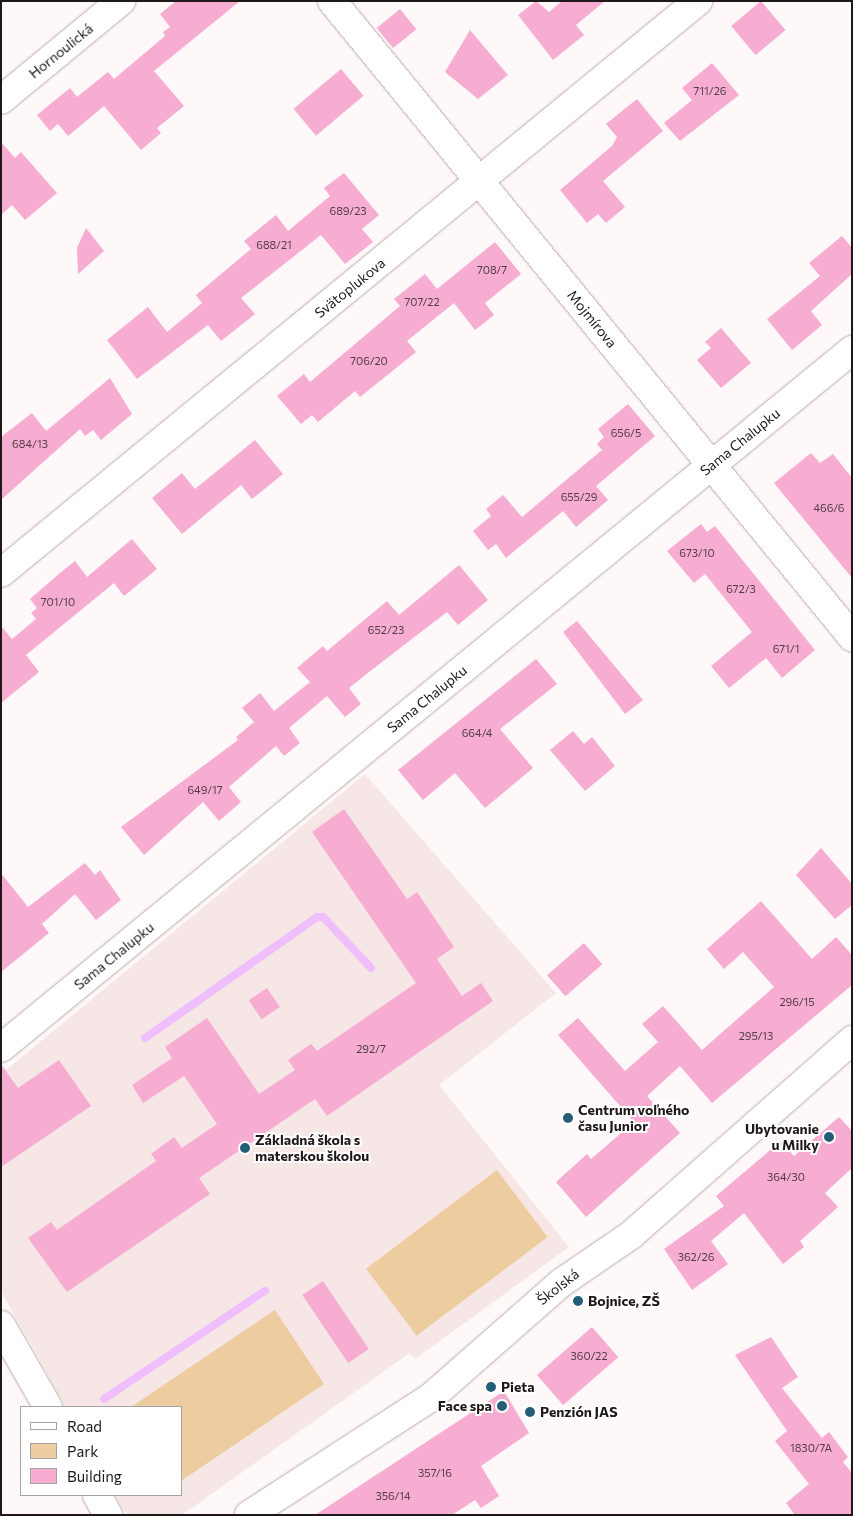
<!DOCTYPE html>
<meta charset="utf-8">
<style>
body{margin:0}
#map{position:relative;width:853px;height:1516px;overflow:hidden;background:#fff8f8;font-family:Commissioner,sans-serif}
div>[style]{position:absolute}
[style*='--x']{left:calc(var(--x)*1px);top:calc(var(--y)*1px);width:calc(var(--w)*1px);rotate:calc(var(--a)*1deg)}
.built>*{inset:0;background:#f6e6e6}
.green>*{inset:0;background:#edcca0;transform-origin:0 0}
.stream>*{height:8px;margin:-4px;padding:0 4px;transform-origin:4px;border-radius:4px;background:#efbefd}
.building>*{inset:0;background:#f7acd2;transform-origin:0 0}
.roads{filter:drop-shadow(0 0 1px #bbabab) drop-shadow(0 0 1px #bbabab)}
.minor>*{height:28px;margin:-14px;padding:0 14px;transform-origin:14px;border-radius:14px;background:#fff}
.dots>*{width:14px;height:14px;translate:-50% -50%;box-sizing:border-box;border:2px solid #fff;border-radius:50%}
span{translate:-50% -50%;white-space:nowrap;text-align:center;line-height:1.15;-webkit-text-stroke:4px #fff;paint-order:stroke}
.number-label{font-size:11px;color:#543d46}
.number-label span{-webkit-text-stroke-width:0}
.street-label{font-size:14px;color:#1e1818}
.poi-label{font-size:14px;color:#1e1818;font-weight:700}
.left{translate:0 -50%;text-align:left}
.right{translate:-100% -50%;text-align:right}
.frame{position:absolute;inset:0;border:2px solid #1e1818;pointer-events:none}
.legend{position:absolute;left:20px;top:1406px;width:162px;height:90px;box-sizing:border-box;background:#fff;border:1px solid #a5a3a3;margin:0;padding:6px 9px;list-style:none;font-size:15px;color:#1e1818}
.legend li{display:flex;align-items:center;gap:10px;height:25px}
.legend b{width:25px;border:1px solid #a5a3a3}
</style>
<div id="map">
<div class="built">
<i style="clip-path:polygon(365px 774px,556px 993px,439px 1085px,569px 1247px,415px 1359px,410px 1353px,404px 1357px,182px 1515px,127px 1515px,115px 1495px,181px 1495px,181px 1407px,66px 1407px,1px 1291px,1px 1074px)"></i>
</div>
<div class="green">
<i style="left:497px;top:1170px;width:84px;height:164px;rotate:53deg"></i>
<i style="clip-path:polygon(275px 1310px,324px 1384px,181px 1481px,181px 1407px,131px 1407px)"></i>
</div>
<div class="stream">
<i style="--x:145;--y:1038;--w:210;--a:-35.1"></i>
<i style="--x:317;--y:917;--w:6;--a:0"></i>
<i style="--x:323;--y:917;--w:70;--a:46.7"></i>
<i style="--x:104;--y:1399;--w:194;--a:-33.9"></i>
</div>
<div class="building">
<i style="clip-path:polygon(176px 1px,240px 1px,154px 71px,184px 106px,157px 128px,161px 133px,141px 150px,104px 106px,68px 136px,58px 124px,50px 131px,37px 115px,70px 88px,77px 97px,108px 72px,114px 79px,165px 36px,163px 32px,170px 27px,160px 14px)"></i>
<i style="clip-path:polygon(536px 1px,549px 12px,562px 1px,605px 1px,576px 25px,584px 35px,553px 60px,518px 15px)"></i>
<i style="left:761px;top:1px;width:38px;height:39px;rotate:50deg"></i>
<i style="left:400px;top:9px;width:26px;height:30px;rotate:51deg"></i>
<i style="clip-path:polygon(470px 30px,508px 75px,478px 99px,445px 72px)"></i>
<i style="clip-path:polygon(712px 63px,739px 95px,680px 141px,664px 123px,692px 100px,682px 88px)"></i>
<i style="left:341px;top:69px;width:35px;height:62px;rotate:50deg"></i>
<i style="clip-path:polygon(637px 99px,663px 131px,603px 181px,625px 207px,606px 223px,598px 214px,587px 223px,560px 190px,612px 146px,617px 137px,606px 124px)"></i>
<i style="clip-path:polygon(1px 142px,15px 158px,21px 152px,57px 193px,25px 220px,12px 205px,1px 215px)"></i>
<i style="clip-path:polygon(344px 173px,379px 215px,362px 229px,373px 242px,345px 264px,321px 235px,241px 298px,255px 314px,221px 341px,208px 325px,137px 379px,107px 340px,148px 307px,167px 332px,202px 303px,196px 295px,251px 249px,244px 241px,276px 215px,288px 231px,330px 196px,324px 188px)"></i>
<i style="clip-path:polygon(86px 228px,104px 251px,78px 274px,77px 248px)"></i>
<i style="clip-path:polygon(842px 236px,852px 248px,852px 274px,811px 311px,822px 325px,792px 350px,767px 319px,820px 276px,809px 263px)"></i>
<i style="clip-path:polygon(495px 242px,521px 274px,485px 303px,494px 315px,475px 330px,454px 303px,407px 341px,416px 352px,360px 397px,355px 391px,318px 422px,312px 415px,301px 424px,277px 396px,304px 374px,310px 382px,400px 306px,394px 299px,425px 274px,437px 289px)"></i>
<i style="clip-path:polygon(721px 328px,751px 363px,721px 388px,697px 360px,711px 348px,705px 342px)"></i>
<i style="clip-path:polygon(110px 378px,132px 414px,101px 440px,93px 430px,85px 436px,80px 429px,1px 500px,1px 437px,32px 413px,46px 431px)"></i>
<i style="clip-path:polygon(628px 404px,655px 436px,596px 486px,608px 500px,576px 527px,563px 511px,506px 558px,496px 544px,488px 550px,473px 531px,491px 516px,486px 509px,503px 495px,522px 517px,602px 450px,597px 444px,604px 437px,598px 429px)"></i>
<i style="clip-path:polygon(255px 440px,283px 474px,252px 499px,241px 485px,182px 534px,152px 498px,182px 473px,195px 489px)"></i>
<i style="clip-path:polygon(811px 453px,820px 463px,833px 454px,852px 478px,852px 578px,774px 483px)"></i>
<i style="clip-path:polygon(701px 524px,707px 532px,715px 526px,815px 650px,782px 678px,766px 658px,729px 688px,711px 666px,752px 632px,705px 574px,694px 583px,667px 551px)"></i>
<i style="clip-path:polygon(132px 539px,157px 569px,124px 596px,114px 583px,26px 655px,39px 672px,1px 703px,1px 626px,12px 639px,36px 619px,31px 613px,37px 608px,30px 599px,60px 573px,75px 561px,87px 577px)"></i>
<i style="clip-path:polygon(459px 565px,488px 600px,458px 625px,447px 612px,369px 672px,349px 688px,361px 704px,345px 717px,327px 696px,289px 728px,300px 743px,284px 756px,276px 746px,229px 787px,241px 802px,219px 821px,203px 802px,144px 855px,121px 827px,238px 740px,236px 737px,254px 722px,242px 708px,260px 693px,274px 711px,310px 682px,297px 668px,323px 646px,327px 651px,387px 601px,399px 615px)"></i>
<i style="clip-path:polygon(577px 621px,643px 700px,625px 714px,563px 632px)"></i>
<i style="clip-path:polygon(536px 659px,557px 684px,500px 729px,533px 768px,485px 808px,455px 773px,423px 800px,398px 770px)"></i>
<i style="clip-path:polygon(573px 731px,584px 744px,592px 737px,615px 766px,585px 791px,550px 750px)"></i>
<i style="clip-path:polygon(344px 809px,407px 899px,417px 892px,454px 947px,437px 959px,462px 996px,481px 983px,493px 1001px,327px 1116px,315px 1099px,199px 1178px,210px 1194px,67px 1292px,28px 1238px,51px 1222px,57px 1230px,156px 1161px,151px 1154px,174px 1137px,182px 1148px,217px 1124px,184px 1076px,143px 1103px,132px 1085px,172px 1058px,165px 1047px,207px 1018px,259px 1094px,295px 1070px,288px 1060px,311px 1044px,317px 1051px,416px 983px,312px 832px)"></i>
<i style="clip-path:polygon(821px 848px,852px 884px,852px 905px,835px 919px,796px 875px)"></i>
<i style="clip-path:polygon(85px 863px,95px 875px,100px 870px,121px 900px,96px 920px,75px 894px,42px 924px,49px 933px,1px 972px,1px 873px,28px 907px)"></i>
<i style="clip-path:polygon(761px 901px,812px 959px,836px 937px,852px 955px,852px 985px,712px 1103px,680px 1066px,647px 1096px,680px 1133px,586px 1217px,556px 1182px,587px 1154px,591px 1159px,634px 1122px,558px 1035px,578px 1018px,625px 1071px,658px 1042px,642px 1024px,663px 1006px,702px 1050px,774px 987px,743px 952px,724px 969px,707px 949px)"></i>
<i style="left:584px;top:943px;width:28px;height:49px;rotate:49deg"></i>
<i style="left:267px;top:988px;width:23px;height:22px;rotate:56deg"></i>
<i style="clip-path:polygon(59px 1060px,91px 1106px,1px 1167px,1px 1064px,18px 1088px)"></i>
<i style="clip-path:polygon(839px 1117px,852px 1131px,852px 1168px,825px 1193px,838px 1207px,800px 1241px,804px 1247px,783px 1264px,744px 1213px,711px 1241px,728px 1264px,692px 1290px,664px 1249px,724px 1206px,716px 1196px,781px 1141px,794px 1156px)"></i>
<i style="left:323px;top:1281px;width:82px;height:25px;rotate:56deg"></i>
<i style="left:592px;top:1327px;width:40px;height:73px;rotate:49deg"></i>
<i style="clip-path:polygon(771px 1337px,798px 1377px,782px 1388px,822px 1438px,829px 1432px,848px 1457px,843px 1462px,852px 1473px,852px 1515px,795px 1515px,786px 1503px,809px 1484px,775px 1441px,787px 1431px,735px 1355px)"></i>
<i style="clip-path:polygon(504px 1391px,529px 1433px,481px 1466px,499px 1496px,481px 1508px,475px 1500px,452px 1515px,315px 1515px)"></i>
</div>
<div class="roads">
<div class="minor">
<i style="--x:332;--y:1;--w:822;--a:50.73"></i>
<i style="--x:1;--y:100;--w:156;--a:-39.5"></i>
<i style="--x:1;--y:573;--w:902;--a:-39.37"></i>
<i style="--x:1;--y:1048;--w:1101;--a:-39.36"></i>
<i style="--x:1;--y:1325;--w:95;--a:60.2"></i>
<i style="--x:97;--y:1495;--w:23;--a:61"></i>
<i style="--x:249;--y:1515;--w:216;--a:-32.9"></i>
<i style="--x:430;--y:1398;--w:174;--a:-41.3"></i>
<i style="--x:561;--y:1283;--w:85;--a:-34.4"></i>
<i style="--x:631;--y:1235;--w:295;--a:-41.4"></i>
</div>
</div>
<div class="dots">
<i style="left:568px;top:1118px;background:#255d77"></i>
<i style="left:829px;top:1137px;background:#255d77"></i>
<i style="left:245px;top:1148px;background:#255d77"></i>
<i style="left:578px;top:1301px;background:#255d77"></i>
<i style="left:491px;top:1387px;background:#255d77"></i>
<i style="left:502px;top:1406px;background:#255d77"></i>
<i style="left:530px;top:1412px;background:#255d77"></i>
</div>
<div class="number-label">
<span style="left:710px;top:91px">711/26</span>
<span style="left:348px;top:211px">689/23</span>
<span style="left:274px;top:245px">688/21</span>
<span style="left:492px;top:270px">708/7</span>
<span style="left:422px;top:302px">707/22</span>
<span style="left:369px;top:361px">706/20</span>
<span style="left:626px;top:433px">656/5</span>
<span style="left:30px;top:444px">684/13</span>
<span style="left:579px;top:497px">655/29</span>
<span style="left:829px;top:508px">466/6</span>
<span style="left:697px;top:553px">673/10</span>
<span style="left:741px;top:589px">672/3</span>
<span style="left:58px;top:602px">701/10</span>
<span style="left:386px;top:630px">652/23</span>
<span style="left:786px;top:649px">671/1</span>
<span style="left:477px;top:733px">664/4</span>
<span style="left:205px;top:790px">649/17</span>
<span style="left:797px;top:1002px">296/15</span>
<span style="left:756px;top:1036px">295/13</span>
<span style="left:371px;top:1049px">292/7</span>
<span style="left:786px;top:1177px">364/30</span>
<span style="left:696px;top:1257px">362/26</span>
<span style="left:589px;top:1356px">360/22</span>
<span style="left:811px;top:1448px">1830/7A</span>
<span style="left:435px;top:1473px">357/16</span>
<span style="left:393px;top:1496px">356/14</span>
</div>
<div class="street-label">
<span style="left:61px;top:51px;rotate:-39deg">Hornoulická</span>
<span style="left:350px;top:288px;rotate:-39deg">Svätoplukova</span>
<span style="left:592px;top:319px;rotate:51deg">Mojmírova</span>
<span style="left:740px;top:442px;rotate:-39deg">Sama Chalupku</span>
<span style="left:427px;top:699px;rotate:-39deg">Sama Chalupku</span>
<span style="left:114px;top:956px;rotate:-39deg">Sama Chalupku</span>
<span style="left:558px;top:1287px;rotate:-38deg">Školská</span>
</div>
<div class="poi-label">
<span class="left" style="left:578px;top:1118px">Centrum voľného<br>času Junior</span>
<span class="right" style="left:819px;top:1137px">Ubytovanie<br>u Milky</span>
<span class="left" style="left:255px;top:1148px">Základná škola s<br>materskou školou</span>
<span class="left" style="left:588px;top:1301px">Bojnice, ZŠ</span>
<span class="left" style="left:501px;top:1387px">Pieta</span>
<span class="right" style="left:492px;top:1406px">Face spa</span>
<span class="left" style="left:540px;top:1412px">Penzión JAS</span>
</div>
<div class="frame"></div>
<ul class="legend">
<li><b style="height:6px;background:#fff"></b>Road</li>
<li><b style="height:14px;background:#edcca0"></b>Park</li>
<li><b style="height:14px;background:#f7acd2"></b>Building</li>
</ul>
</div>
